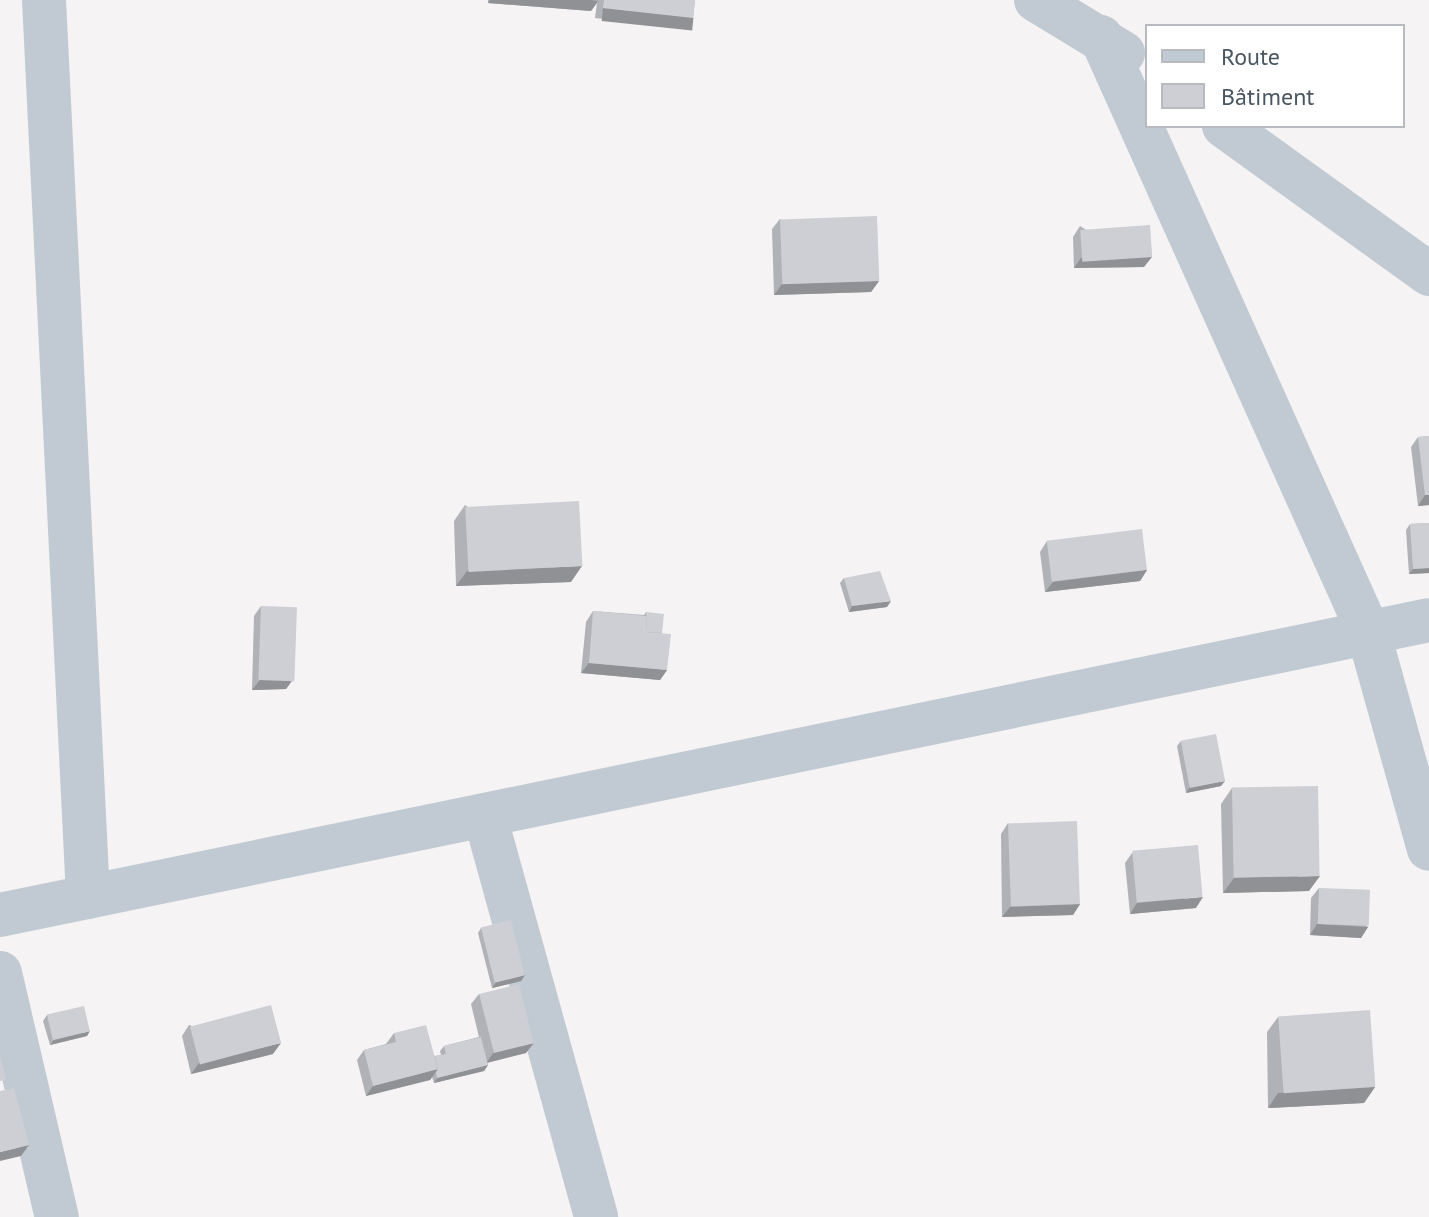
<!DOCTYPE html>
<meta charset="utf-8">
<style>
body{margin:0}
#map{position:relative;width:1429px;height:1217px;overflow:hidden;background:#f5f3f3;font-family:"PT Sans",sans-serif}
div>[style]{position:absolute}
[style*='--x']{left:calc(var(--x)*1px);top:calc(var(--y)*1px);width:calc(var(--w)*1px);rotate:calc(var(--a)*1deg)}
.street>*{height:44px;margin:-22px;padding:0 22px;transform-origin:22px;border-radius:22px;background:#c1cad2}
.wall>*{inset:0;background:#b0b2b7}
.shaded-wall>*{inset:0;background:#909195;transform-origin:0 0}
.building>*{inset:0;background:#cdcfd5;transform-origin:0 0}
span{translate:-50% -50%;white-space:nowrap;text-align:center;line-height:1.15;-webkit-text-stroke:8px #fff;paint-order:stroke}
.legend{position:absolute;left:1145px;top:24px;width:260px;height:104px;box-sizing:border-box;background:#fff;border:2px solid #b7bbc0;margin:0;padding:10px 14px;list-style:none;font-size:24px;color:#4a5661}
.legend li{display:flex;align-items:center;gap:16px;height:40px}
.legend b{width:40px;border:2px solid #b7bbc0}
</style>
<div id="map">
<div class="street">
<i style="--x:44;--y:0;--w:898;--a:87.19"></i>
<i style="--x:1036;--y:0;--w:102;--a:31.3"></i>
<i style="--x:1101;--y:37;--w:651;--a:65.8"></i>
<i style="--x:1368;--y:631;--w:226;--a:74.4"></i>
<i style="--x:1224;--y:126;--w:253;--a:35.8"></i>
<i style="--x:485;--y:816;--w:416;--a:74.5"></i>
<i style="--x:0;--y:915;--w:1459;--a:-11.66"></i>
<i style="--x:0;--y:973;--w:251;--a:76.9"></i>
</div>
<div class="wall">
<i style="clip-path:polygon(488px 0,695px 0,693px 18px,686px 28px,595px 18px,597px 3px,591px 11px,488px 3px)"></i>
<i style="clip-path:polygon(780px 219px,879px 281px,871px 292px,774px 295px,772px 229px)"></i>
<i style="clip-path:polygon(1080px 226px,1144px 267px,1074px 268px,1073px 237px)"></i>
<i style="clip-path:polygon(1429px 436px,1429px 505px,1418px 506px,1411px 447px,1418px 437px)"></i>
<i style="clip-path:polygon(465px 505px,571px 582px,456px 586px,454px 521px)"></i>
<i style="clip-path:polygon(1429px 523px,1429px 573px,1409px 574px,1406px 530px,1410px 524px)"></i>
<i style="clip-path:polygon(1047px 541px,1147px 570px,1140px 581px,1045px 592px,1040px 552px)"></i>
<i style="clip-path:polygon(844px 578px,887px 607px,849px 612px,840px 583px)"></i>
<i style="clip-path:polygon(261px 606px,294px 678px,286px 689px,252px 690px,254px 616px)"></i>
<i style="clip-path:polygon(593px 611px,644px 615px,646px 612px,662px 633px,667px 670px,660px 680px,581px 673px,586px 622px)"></i>
<i style="clip-path:polygon(1181px 741px,1221px 786px,1186px 793px,1177px 746px)"></i>
<i style="clip-path:polygon(1232px 788px,1309px 891px,1223px 893px,1221px 804px)"></i>
<i style="clip-path:polygon(1008px 823px,1080px 904px,1073px 915px,1002px 917px,1001px 834px)"></i>
<i style="clip-path:polygon(1132px 853px,1196px 908px,1130px 914px,1125px 863px)"></i>
<i style="clip-path:polygon(1319px 888px,1368px 927px,1361px 938px,1310px 935px,1311px 898px)"></i>
<i style="clip-path:polygon(481px 928px,525px 975px,521px 981px,492px 988px,478px 933px)"></i>
<i style="clip-path:polygon(479px 994px,526px 1053px,487px 1063px,488px 1065px,484px 1071px,434px 1083px,432px 1077px,430px 1080px,366px 1096px,357px 1060px,364px 1050px,386px 1044px,394px 1033px,435px 1056px,441px 1055px,440px 1051px,444px 1046px,479px 1037px,471px 1004px)"></i>
<i style="clip-path:polygon(47px 1015px,87px 1036px,50px 1045px,43px 1021px)"></i>
<i style="clip-path:polygon(1278px 1017px,1375px 1087px,1364px 1103px,1268px 1108px,1267px 1032px)"></i>
<i style="clip-path:polygon(189px 1025px,273px 1054px,191px 1074px,182px 1036px)"></i>
</div>
<div class="shaded-wall">
<i style="clip-path:polygon(490px 0,591px 0,598px 1px,591px 11px,488px 3px)"></i>
<i style="left:603px;top:8px;width:91px;height:13px;rotate:6deg"></i>
<i style="clip-path:polygon(1152px 257px,1144px 267px,1074px 268px,1081px 258px)"></i>
<i style="clip-path:polygon(879px 281px,871px 292px,774px 295px,782px 284px)"></i>
<i style="clip-path:polygon(1425px 495px,1429px 495px,1429px 505px,1418px 506px)"></i>
<i style="clip-path:polygon(582px 566px,571px 582px,456px 586px,467px 571px)"></i>
<i style="clip-path:polygon(1429px 568px,1429px 573px,1409px 574px,1413px 569px)"></i>
<i style="clip-path:polygon(1147px 570px,1140px 581px,1045px 592px,1053px 582px)"></i>
<i style="clip-path:polygon(891px 601px,887px 607px,849px 612px,852px 606px)"></i>
<i style="clip-path:polygon(589px 663px,667px 670px,660px 680px,581px 673px)"></i>
<i style="clip-path:polygon(294px 678px,286px 689px,252px 690px,260px 680px)"></i>
<i style="clip-path:polygon(1225px 781px,1221px 786px,1186px 793px,1190px 787px)"></i>
<i style="clip-path:polygon(1320px 876px,1309px 891px,1223px 893px,1234px 878px)"></i>
<i style="clip-path:polygon(1203px 897px,1196px 908px,1130px 914px,1137px 903px)"></i>
<i style="clip-path:polygon(1080px 904px,1073px 915px,1002px 917px,1010px 907px)"></i>
<i style="clip-path:polygon(1317px 924px,1368px 927px,1361px 938px,1310px 935px)"></i>
<i style="clip-path:polygon(525px 975px,521px 981px,492px 988px,496px 982px)"></i>
<i style="clip-path:polygon(90px 1031px,87px 1036px,50px 1045px,54px 1040px)"></i>
<i style="clip-path:polygon(281px 1043px,273px 1054px,191px 1074px,199px 1063px)"></i>
<i style="clip-path:polygon(534px 1043px,526px 1053px,486px 1063px,494px 1052px)"></i>
<i style="clip-path:polygon(488px 1065px,484px 1071px,434px 1083px,437px 1078px)"></i>
<i style="clip-path:polygon(438px 1069px,430px 1080px,366px 1096px,373px 1086px)"></i>
<i style="clip-path:polygon(1375px 1087px,1364px 1103px,1268px 1108px,1278px 1093px)"></i>
<i style="clip-path:polygon(29px 1145px,21px 1156px,0 1161px,0 1152px)"></i>
</div>
<div class="building">
<i style="clip-path:polygon(604px 0,695px 0,693px 18px,603px 8px)"></i>
<i style="left:877px;top:216px;width:65px;height:97px;rotate:88deg"></i>
<i style="left:1150px;top:225px;width:32px;height:70px;rotate:86deg"></i>
<i style="clip-path:polygon(1429px 436px,1429px 495px,1425px 495px,1418px 437px)"></i>
<i style="left:579px;top:501px;width:65px;height:114px;rotate:87deg"></i>
<i style="clip-path:polygon(1429px 523px,1429px 568px,1413px 569px,1410px 524px)"></i>
<i style="left:1142px;top:529px;width:41px;height:96px;rotate:83deg"></i>
<i style="clip-path:polygon(880px 571px,891px 601px,852px 606px,844px 578px)"></i>
<i style="left:261px;top:606px;width:36px;height:74px;rotate:2deg"></i>
<i style="clip-path:polygon(593px 611px,647px 616px,646px 632px,671px 634px,667px 670px,589px 663px)"></i>
<i style="clip-path:polygon(646px 612px,664px 614px,662px 633px,646px 632px,647px 616px,646px 615px)"></i>
<i style="left:1216px;top:734px;width:48px;height:36px;rotate:79deg"></i>
<i style="left:1318px;top:786px;width:90px;height:86px;rotate:89deg"></i>
<i style="left:1077px;top:821px;width:83px;height:69px;rotate:88deg"></i>
<i style="left:1198px;top:845px;width:52px;height:66px;rotate:85deg"></i>
<i style="left:1319px;top:888px;width:51px;height:36px;rotate:2deg"></i>
<i style="left:511px;top:920px;width:57px;height:31px;rotate:76deg"></i>
<i style="left:519px;top:984px;width:61px;height:41px;rotate:76deg"></i>
<i style="left:271px;top:1005px;width:39px;height:84px;rotate:75deg"></i>
<i style="left:84px;top:1006px;width:26px;height:38px;rotate:77deg"></i>
<i style="left:1370px;top:1010px;width:77px;height:92px;rotate:86deg"></i>
<i style="clip-path:polygon(426px 1025px,438px 1069px,373px 1086px,364px 1050px,396px 1042px,394px 1033px)"></i>
<i style="clip-path:polygon(481px 1037px,488px 1065px,437px 1078px,436px 1072px,438px 1069px,435px 1056px,446px 1054px,444px 1046px)"></i>
<i style="clip-path:polygon(0 1059px,1px 1059px,6px 1080px,0 1081px)"></i>
<i style="clip-path:polygon(14px 1088px,29px 1145px,0 1152px,0 1091px)"></i>
</div>
<ul class="legend">
<li><b style="height:10px;background:#c1cad2"></b>Route</li>
<li><b style="height:22px;background:#cdcfd5"></b>Bâtiment</li>
</ul>
</div>
